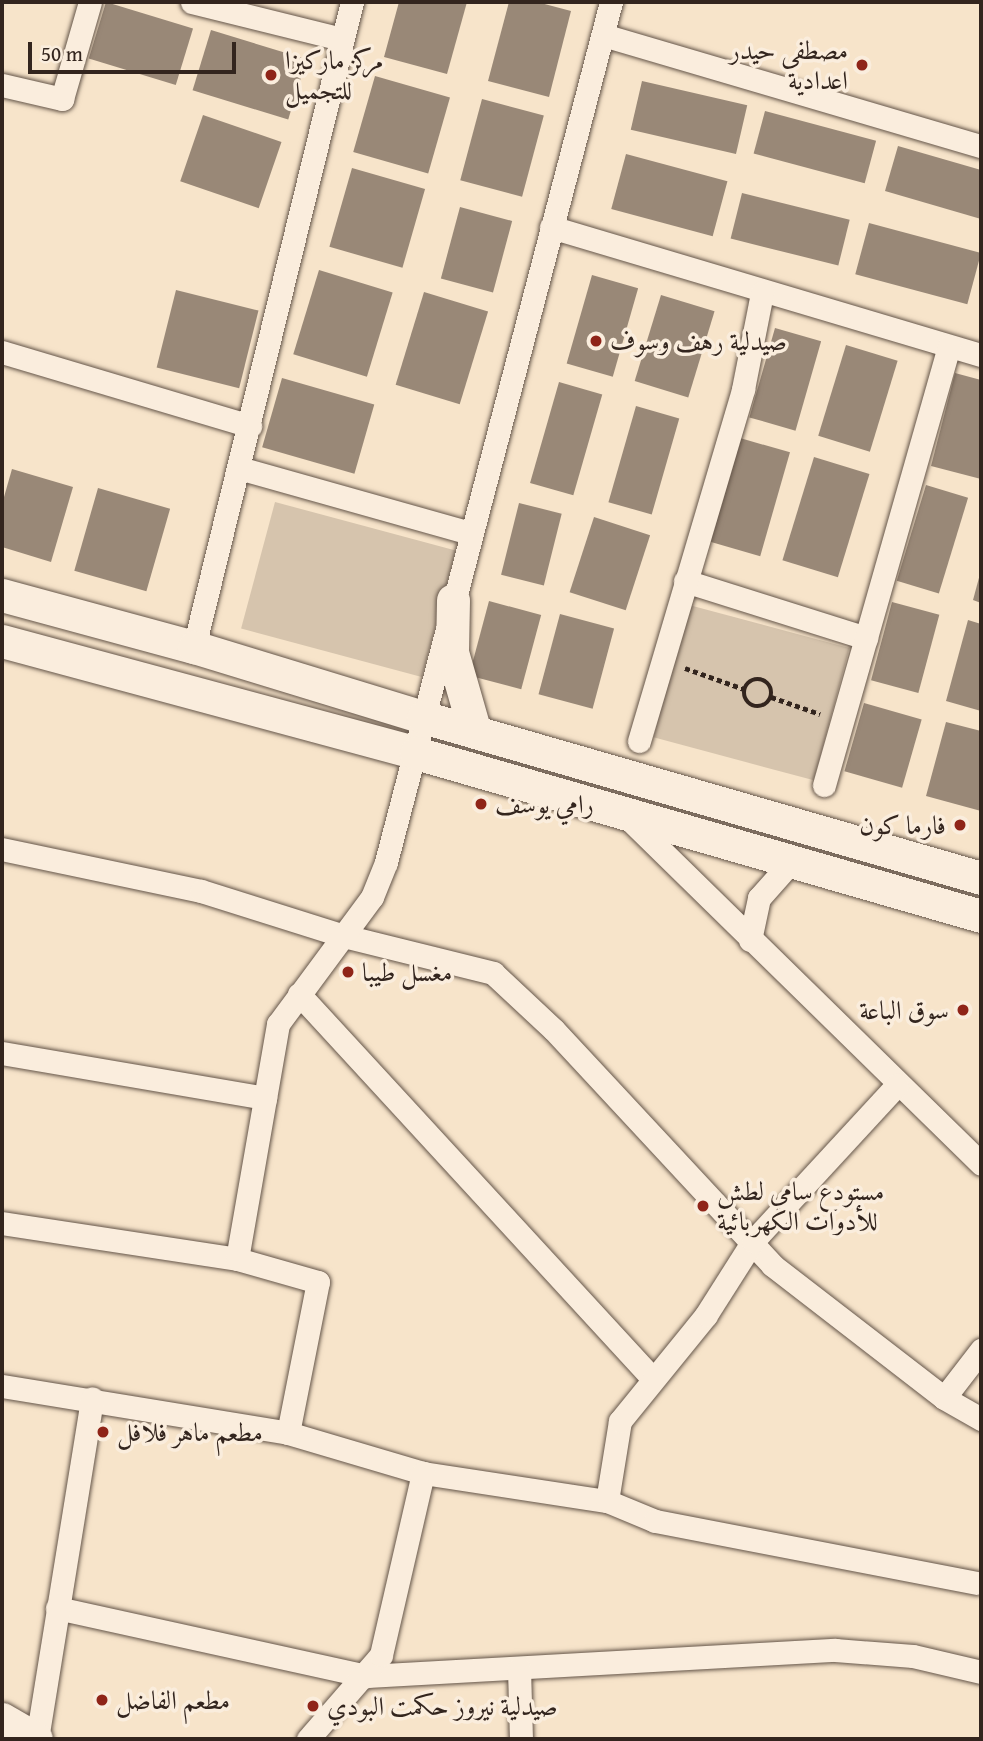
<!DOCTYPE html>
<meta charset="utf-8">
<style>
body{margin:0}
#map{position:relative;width:983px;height:1741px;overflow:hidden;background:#f7e4ca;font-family:"Gentium Book Plus",Amiri,serif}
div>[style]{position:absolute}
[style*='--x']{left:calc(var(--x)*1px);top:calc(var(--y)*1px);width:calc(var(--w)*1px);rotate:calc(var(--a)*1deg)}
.green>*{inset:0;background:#d6c4ad;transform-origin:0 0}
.building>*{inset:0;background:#987;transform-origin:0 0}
.path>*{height:4.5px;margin-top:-2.25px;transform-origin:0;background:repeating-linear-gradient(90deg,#33251e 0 5px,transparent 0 8.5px)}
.path>.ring{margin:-2.25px;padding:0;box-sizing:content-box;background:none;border:4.5px solid #33251e;border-radius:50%}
.roads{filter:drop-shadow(0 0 2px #645549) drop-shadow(0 0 2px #645549)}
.minor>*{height:23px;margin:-11.5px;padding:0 11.5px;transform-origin:11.5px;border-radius:11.5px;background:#faeddd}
.secondary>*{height:33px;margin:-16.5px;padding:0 16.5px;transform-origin:16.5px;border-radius:16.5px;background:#faeddd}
.dots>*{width:19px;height:19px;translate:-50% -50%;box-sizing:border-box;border:4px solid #faeddd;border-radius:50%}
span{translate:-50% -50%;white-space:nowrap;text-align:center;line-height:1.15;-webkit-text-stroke:7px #faeddd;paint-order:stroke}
.poi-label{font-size:26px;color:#33251e}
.right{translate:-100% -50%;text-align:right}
.left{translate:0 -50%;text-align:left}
.frame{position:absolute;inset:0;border:4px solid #33251e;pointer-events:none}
.scale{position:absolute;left:28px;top:42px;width:208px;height:32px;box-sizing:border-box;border:4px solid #33251e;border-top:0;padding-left:9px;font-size:21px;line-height:24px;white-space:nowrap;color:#33251e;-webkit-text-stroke:5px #faeddd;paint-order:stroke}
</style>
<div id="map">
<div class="green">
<i style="left:275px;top:502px;width:187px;height:131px;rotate:15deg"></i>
<i style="left:689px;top:605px;width:166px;height:137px;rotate:15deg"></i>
</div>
<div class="building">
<i style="left:106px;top:2px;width:91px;height:59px;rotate:17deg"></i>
<i style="clip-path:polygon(399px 2px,467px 2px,447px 74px,384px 57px)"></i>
<i style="clip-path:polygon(509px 2px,537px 2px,571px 11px,549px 97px,488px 81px)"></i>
<i style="left:211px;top:30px;width:100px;height:63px;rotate:17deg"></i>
<i style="left:375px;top:76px;width:78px;height:79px;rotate:16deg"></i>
<i style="left:642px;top:81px;width:108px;height:50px;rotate:13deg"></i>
<i style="left:482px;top:99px;width:64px;height:84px;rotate:15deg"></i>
<i style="left:765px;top:111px;width:115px;height:44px;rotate:15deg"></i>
<i style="left:203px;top:115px;width:83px;height:70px;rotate:19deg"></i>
<i style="clip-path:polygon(898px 146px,981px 170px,981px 219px,885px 191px)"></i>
<i style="left:626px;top:154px;width:105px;height:57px;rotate:15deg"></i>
<i style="left:352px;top:168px;width:76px;height:82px;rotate:16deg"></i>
<i style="left:742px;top:193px;width:111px;height:47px;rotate:14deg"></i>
<i style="left:460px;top:207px;width:54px;height:74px;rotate:15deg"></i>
<i style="left:869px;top:223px;width:116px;height:53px;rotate:15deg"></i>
<i style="left:319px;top:270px;width:77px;height:88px;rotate:17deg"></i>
<i style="left:592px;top:275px;width:48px;height:92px;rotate:16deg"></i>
<i style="left:176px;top:290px;width:85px;height:80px;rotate:14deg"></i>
<i style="left:424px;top:292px;width:67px;height:97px;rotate:17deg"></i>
<i style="left:661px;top:295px;width:56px;height:90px;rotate:17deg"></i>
<i style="left:775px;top:328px;width:48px;height:93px;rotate:16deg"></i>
<i style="left:846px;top:345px;width:54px;height:95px;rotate:17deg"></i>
<i style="clip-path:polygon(955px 373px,981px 380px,981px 479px,931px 466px)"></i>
<i style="left:282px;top:378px;width:96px;height:72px;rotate:16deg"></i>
<i style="left:559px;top:382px;width:45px;height:105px;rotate:16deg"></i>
<i style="left:636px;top:406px;width:45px;height:100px;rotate:16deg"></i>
<i style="left:740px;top:438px;width:52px;height:108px;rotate:16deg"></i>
<i style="left:814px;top:457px;width:58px;height:108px;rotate:17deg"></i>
<i style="clip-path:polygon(12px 469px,73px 487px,51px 562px,2px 547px,2px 504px)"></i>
<i style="left:926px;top:485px;width:44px;height:100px;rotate:17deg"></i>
<i style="left:98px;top:488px;width:75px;height:86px;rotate:16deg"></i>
<i style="left:519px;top:503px;width:44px;height:74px;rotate:14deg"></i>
<i style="left:594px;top:517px;width:59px;height:79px;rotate:18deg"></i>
<i style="clip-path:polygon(980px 574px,981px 575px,981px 603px,973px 600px)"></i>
<i style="left:489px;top:601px;width:54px;height:77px;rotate:15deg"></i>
<i style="left:892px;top:602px;width:49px;height:81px;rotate:15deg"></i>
<i style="left:560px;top:614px;width:56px;height:83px;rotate:15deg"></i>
<i style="clip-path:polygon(968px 620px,981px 624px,981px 711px,946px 701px)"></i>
<i style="left:864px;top:703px;width:60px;height:71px;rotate:16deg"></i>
<i style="clip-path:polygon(946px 722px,981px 731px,981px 811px,926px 796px)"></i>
</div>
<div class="path">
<i style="--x:685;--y:668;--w:63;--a:19.6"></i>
<i class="ring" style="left:744px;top:679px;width:23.5px;height:23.5px"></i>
<i style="--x:771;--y:697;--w:52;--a:19.1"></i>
</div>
<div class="roads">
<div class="minor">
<i style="--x:192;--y:2;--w:154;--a:13.9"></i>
<i style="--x:603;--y:35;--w:394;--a:16.4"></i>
<i style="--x:2;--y:85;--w:62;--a:13.1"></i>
<i style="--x:62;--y:99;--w:101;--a:-73.9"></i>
<i style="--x:551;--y:227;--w:449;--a:16.6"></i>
<i style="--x:2;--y:352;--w:259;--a:16.6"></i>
<i style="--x:239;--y:468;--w:240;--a:15.7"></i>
<i style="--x:685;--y:581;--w:190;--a:17.5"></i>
<i style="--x:194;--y:647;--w:664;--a:-76.24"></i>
<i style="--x:639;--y:741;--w:367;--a:-73.5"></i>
<i style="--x:743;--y:389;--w:98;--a:-78.8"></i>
<i style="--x:824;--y:785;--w:456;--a:-74.1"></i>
<i style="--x:626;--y:816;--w:497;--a:44.4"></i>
<i style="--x:2;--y:849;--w:203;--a:11.9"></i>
<i style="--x:201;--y:891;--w:150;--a:17.5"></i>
<i style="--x:344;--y:936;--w:154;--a:13.9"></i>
<i style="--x:493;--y:973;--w:83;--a:43.1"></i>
<i style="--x:554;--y:1030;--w:321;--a:47.1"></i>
<i style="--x:772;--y:1265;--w:217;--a:37.7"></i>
<i style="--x:944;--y:1398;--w:61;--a:-52.4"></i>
<i style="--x:750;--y:940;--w:43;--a:-77.9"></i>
<i style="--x:759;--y:898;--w:50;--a:-48.3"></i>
<i style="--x:299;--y:994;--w:523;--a:47.4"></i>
<i style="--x:2;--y:1053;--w:267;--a:9.7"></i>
<i style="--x:2;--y:1223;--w:238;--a:8.7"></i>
<i style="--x:2;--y:1386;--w:290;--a:9.3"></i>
<i style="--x:288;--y:1433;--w:141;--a:16.5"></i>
<i style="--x:423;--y:1473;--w:186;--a:8.7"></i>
<i style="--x:607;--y:1501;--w:52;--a:22.6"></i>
<i style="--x:655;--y:1521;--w:327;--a:10.9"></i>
<i style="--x:944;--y:1398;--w:43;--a:29.6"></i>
<i style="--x:288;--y:1433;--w:154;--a:-78.8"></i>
<i style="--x:318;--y:1282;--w:84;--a:-164.1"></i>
<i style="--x:237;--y:1259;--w:239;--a:-80.1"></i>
<i style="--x:278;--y:1024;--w:158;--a:-53.5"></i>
<i style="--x:372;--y:897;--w:38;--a:-68"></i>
<i style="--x:386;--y:862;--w:889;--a:-75.34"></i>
<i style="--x:607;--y:1501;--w:81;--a:-80.8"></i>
<i style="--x:620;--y:1421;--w:136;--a:-50.9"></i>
<i style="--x:706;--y:1315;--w:88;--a:-57.6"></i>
<i style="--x:753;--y:1241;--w:212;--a:-47.3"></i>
<i style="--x:57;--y:1608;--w:317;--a:12.4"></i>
<i style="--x:367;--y:1676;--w:469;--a:-3.2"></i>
<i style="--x:835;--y:1650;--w:78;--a:4.4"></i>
<i style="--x:913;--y:1656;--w:70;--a:13.2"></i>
<i style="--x:519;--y:1668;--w:71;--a:88.4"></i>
<i style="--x:37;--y:1739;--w:345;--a:-80.8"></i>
<i style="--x:308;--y:1739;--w:111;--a:-49"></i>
<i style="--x:381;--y:1655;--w:187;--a:-77"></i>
</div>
<div class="secondary">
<i style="--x:2;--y:595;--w:199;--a:15.2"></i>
<i style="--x:194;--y:647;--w:239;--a:17"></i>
<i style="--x:423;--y:717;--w:581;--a:16.09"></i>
<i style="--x:453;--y:600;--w:52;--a:91.1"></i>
<i style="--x:452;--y:652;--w:83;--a:74"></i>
<i style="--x:2;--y:641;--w:429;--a:15.1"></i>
<i style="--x:416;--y:753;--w:588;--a:16.09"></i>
<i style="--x:2;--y:1719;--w:39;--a:30"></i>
</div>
</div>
<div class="dots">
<i style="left:862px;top:65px;background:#8f2418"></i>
<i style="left:271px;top:75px;background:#8f2418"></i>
<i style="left:596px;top:341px;background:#8f2418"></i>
<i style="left:481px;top:804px;background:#8f2418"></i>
<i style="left:960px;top:825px;background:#8f2418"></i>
<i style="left:348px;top:972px;background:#8f2418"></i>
<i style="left:963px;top:1010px;background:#8f2418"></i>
<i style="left:703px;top:1206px;background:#8f2418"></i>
<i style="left:103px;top:1432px;background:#8f2418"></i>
<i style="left:102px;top:1700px;background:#8f2418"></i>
<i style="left:313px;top:1706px;background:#8f2418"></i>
</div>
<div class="poi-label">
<span class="right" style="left:848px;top:65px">مصطفى حيدر<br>اعدادية</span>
<span class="left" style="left:285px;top:75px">مركز ماركيزا<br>للتجميل</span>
<span class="left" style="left:610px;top:341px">صيدلية رهف وسوف</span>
<span class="left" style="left:495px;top:804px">رامي يوسف</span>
<span class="right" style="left:946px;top:825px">فارما كون</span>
<span class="left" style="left:362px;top:972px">مغسل طيبا</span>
<span class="right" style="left:949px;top:1010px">سوق الباعة</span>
<span class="left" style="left:717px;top:1206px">مستودع سامي لطش<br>للأدوات الكهربائية</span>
<span class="left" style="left:117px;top:1432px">مطعم ماهر فلافل</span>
<span class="left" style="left:116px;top:1700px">مطعم الفاضل</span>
<span class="left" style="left:327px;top:1706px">صيدلية نيروز حكمت البودي</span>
</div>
<div class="frame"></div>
<div class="scale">50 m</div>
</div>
